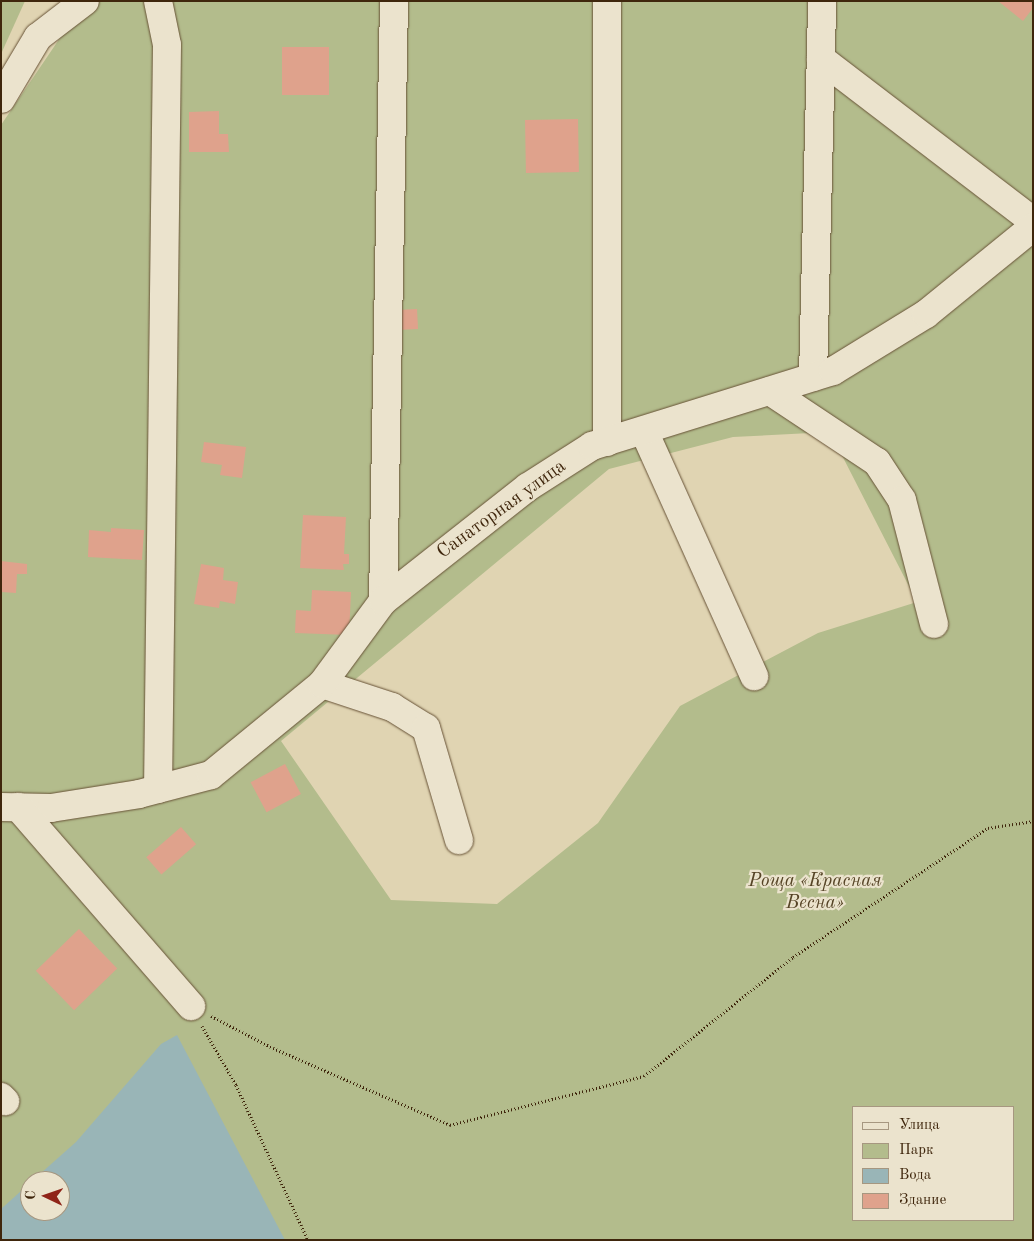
<!DOCTYPE html>
<meta charset="utf-8">
<style>
body{margin:0}
#map{position:relative;width:1034px;height:1241px;overflow:hidden;background:#e0d4b2;font-family:"Old Standard TT",serif}
div>[style]{position:absolute}
[style*='--x']{left:calc(var(--x)*1px);top:calc(var(--y)*1px);width:calc(var(--w)*1px);rotate:calc(var(--a)*1deg)}
.green>*{inset:0;background:#b3bc8c}
.water>*{inset:0;background:#99b5b7}
.building>*{inset:0;background:#dfa28c;transform-origin:0 0}
.path>*{height:3px;margin-top:-1.5px;transform-origin:0;background:repeating-linear-gradient(90deg,#3f260c 0 1px,transparent 0 3.5px)}
.roads{filter:drop-shadow(0 0 1px #675236) drop-shadow(0 0 1px #675236)}
.minor>*{height:28px;margin:-14px;padding:0 14px;transform-origin:14px;border-radius:14px;background:#ebe3cd}
span{translate:-50% -50%;white-space:nowrap;text-align:center;line-height:1.15;-webkit-text-stroke:4.5px #ebe3cd;paint-order:stroke}
.street-label{font-size:19px;color:#3f260c}
.park-label{font-size:19px;color:#564426;font-style:italic}
.frame{position:absolute;inset:0;border:2px solid #3f260c;pointer-events:none}
.legend{position:absolute;left:852px;top:1106px;width:162px;height:115px;box-sizing:border-box;background:#ebe3cd;border:1px solid #a69780;margin:0;padding:6px 9px;list-style:none;font-size:15px;color:#3f260c}
.legend li{display:flex;align-items:center;gap:10px;height:25px}
.legend b{width:25px;border:1px solid #a69780}
.north{position:absolute;left:20px;top:1171px;width:50px;height:50px;box-sizing:border-box;background:#ebe3cd;border:1px solid #a69780;border-radius:50%;rotate:273deg;font-size:14px;font-weight:700;line-height:20px;text-align:center;color:#3f260c}
.north::after{content:'';display:block;margin:auto;width:18px;height:22px;background:#8f2418;clip-path:polygon(50% 0,100% 100%,50% 72%,0 100%)}
</style>
<div id="map">
<div class="green">
<i style="clip-path:polygon(1px 1px,25px 1px,1px 54px)"></i>
<i style="clip-path:polygon(evenodd,85px 1px,1033px 1px,1033px 1240px,1px 1240px,1px 125px,85px 1px,830px 432px,917px 602px,818px 633px,680px 706px,598px 823px,497px 904px,391px 900px,281px 741px,609px 469px,733px 437px,830px 432px,85px 1px,853px 1107px,1013px 1107px,1013px 1220px,853px 1220px,853px 1107px,85px 1px,30px 1181px,60px 1181px,60px 1211px,30px 1211px,30px 1181px)"></i>
</div>
<div class="water">
<i style="clip-path:polygon(177px 1035px,285px 1240px,1px 1240px,1px 1209px,30px 1183px,30px 1211px,60px 1211px,60px 1181px,32px 1181px,76px 1142px,161px 1044px)"></i>
</div>
<div class="building">
<i style="clip-path:polygon(998px 1px,1033px 1px,1033px 8px,1023px 21px)"></i>
<i style="left:282px;top:47px;width:47px;height:48px"></i>
<i style="clip-path:polygon(219px 111px,219px 134px,228px 134px,229px 152px,189px 152px,189px 112px)"></i>
<i style="left:578px;top:119px;width:53px;height:53px;rotate:89deg"></i>
<i style="left:417px;top:309px;width:20px;height:26px;rotate:87deg"></i>
<i style="clip-path:polygon(204px 442px,246px 447px,242px 478px,220px 475px,222px 465px,201px 462px)"></i>
<i style="clip-path:polygon(303px 515px,346px 517px,344px 554px,349px 554px,349px 564px,343px 564px,344px 570px,300px 568px)"></i>
<i style="clip-path:polygon(111px 528px,144px 530px,142px 560px,88px 557px,89px 530px,111px 532px)"></i>
<i style="clip-path:polygon(1px 561px,27px 564px,27px 574px,17px 574px,16px 593px,1px 592px)"></i>
<i style="clip-path:polygon(201px 564px,224px 568px,223px 580px,238px 582px,235px 604px,220px 601px,219px 608px,194px 604px)"></i>
<i style="clip-path:polygon(312px 590px,351px 592px,349px 635px,295px 633px,296px 610px,311px 611px)"></i>
<i style="left:285px;top:764px;width:34px;height:39px;rotate:62deg"></i>
<i style="left:181px;top:827px;width:23px;height:46px;rotate:49deg"></i>
<i style="left:79px;top:929px;width:55px;height:60px;rotate:46deg"></i>
</div>
<div class="path">
<i style="--x:211;--y:1016;--w:70;--a:27.3"></i>
<i style="--x:273;--y:1048;--w:193;--a:23.5"></i>
<i style="--x:450;--y:1125;--w:200;--a:-14.2"></i>
<i style="--x:644;--y:1076;--w:191;--a:-38.6"></i>
<i style="--x:793;--y:957;--w:234;--a:-33.5"></i>
<i style="--x:988;--y:828;--w:46;--a:-8.8"></i>
<i style="--x:202;--y:1026;--w:68;--a:60"></i>
<i style="--x:236;--y:1085;--w:171;--a:65.1"></i>
</div>
<div class="roads">
<div class="minor">
<i style="--x:158;--y:1;--w:45;--a:78.4"></i>
<i style="--x:167;--y:45;--w:744;--a:90.69"></i>
<i style="--x:821;--y:59;--w:267;--a:37.4"></i>
<i style="--x:1;--y:99;--w:72;--a:-59.2"></i>
<i style="--x:38;--y:37;--w:59;--a:-37.5"></i>
<i style="--x:813;--y:377;--w:376;--a:-88.6"></i>
<i style="--x:770;--y:391;--w:128;--a:33.6"></i>
<i style="--x:877;--y:462;--w:45;--a:56.7"></i>
<i style="--x:902;--y:500;--w:128;--a:75.5"></i>
<i style="--x:644;--y:431;--w:269;--a:65.8"></i>
<i style="--x:607;--y:442;--w:441;--a:-90"></i>
<i style="--x:383;--y:601;--w:600;--a:-88.95"></i>
<i style="--x:322;--y:684;--w:74;--a:18.2"></i>
<i style="--x:392;--y:707;--w:40;--a:32"></i>
<i style="--x:426;--y:728;--w:117;--a:73.6"></i>
<i style="--x:1;--y:807;--w:50;--a:1.1"></i>
<i style="--x:51;--y:808;--w:89;--a:-9"></i>
<i style="--x:139;--y:794;--w:74;--a:-14.8"></i>
<i style="--x:211;--y:775;--w:144;--a:-39.3"></i>
<i style="--x:322;--y:684;--w:103;--a:-53.7"></i>
<i style="--x:383;--y:601;--w:184;--a:-38.2"></i>
<i style="--x:528;--y:487;--w:76;--a:-32.6"></i>
<i style="--x:592;--y:446;--w:252;--a:-17.3"></i>
<i style="--x:833;--y:371;--w:109;--a:-31.5"></i>
<i style="--x:926;--y:314;--w:138;--a:-39.1"></i>
<i style="--x:18;--y:807;--w:264;--a:49"></i>
<i style="--x:1;--y:1097;--w:6;--a:45"></i>
</div>
</div>
<div class="street-label">
<span style="left:502px;top:510px;rotate:-36deg">Санаторная улица</span>
</div>
<div class="park-label">
<span style="left:815px;top:893px">Роща «Красная<br>Весна»</span>
</div>
<div class="frame"></div>
<ul class="legend">
<li><b style="height:6px;background:#ebe3cd"></b>Улица</li>
<li><b style="height:14px;background:#b3bc8c"></b>Парк</li>
<li><b style="height:14px;background:#99b5b7"></b>Вода</li>
<li><b style="height:14px;background:#dfa28c"></b>Здание</li>
</ul>
<div class="north">С</div>
</div>
